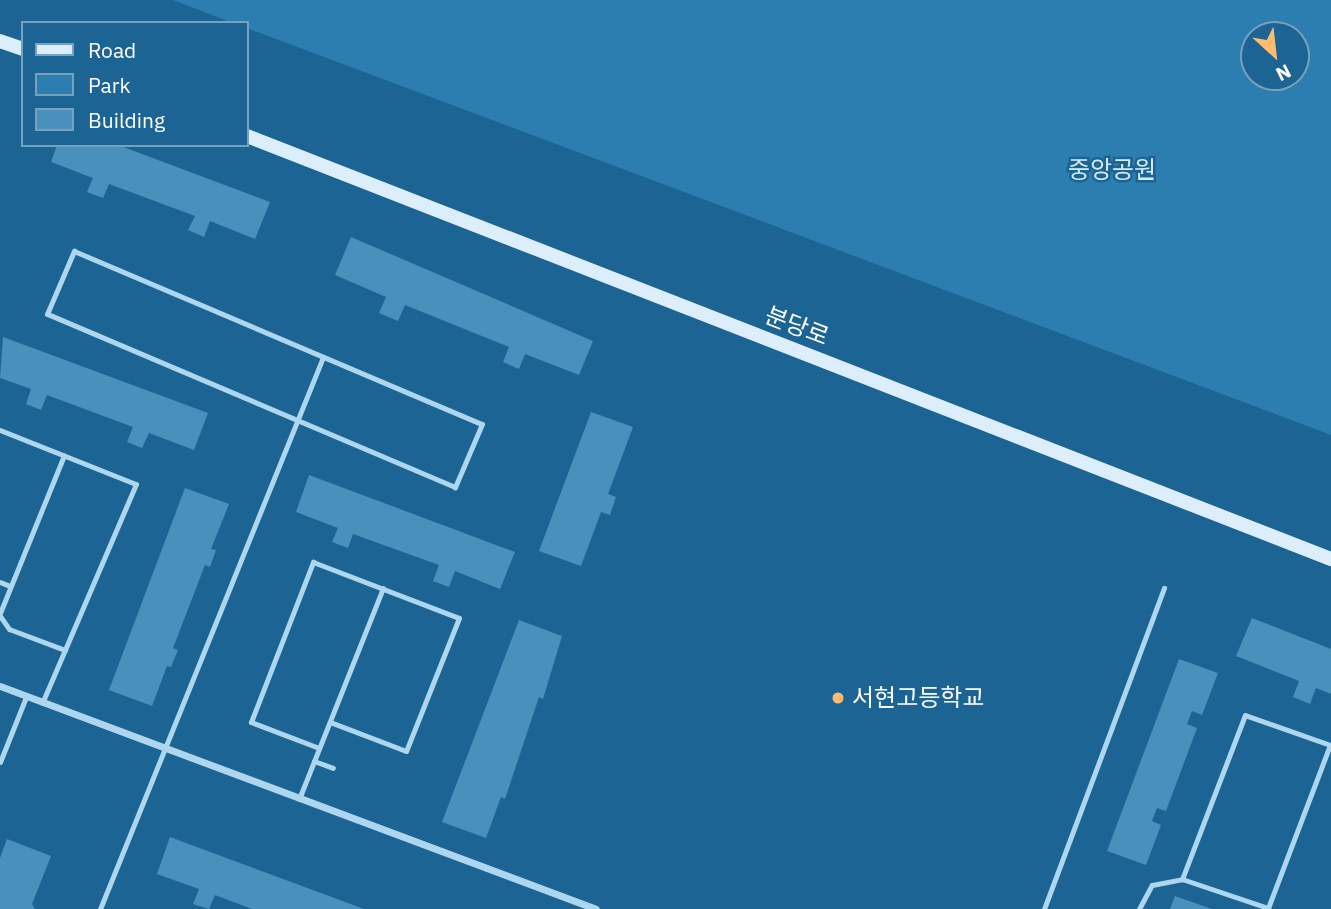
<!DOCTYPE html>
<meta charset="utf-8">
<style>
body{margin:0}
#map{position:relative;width:1331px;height:909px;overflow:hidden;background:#1c6494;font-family:"IBM Plex Sans","Noto Sans KR",sans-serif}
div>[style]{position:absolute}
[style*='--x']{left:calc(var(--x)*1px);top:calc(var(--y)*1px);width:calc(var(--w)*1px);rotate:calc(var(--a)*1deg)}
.green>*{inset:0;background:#2c7eb0}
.building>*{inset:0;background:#4a90bd}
.service>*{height:5px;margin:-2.5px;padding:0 2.5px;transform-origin:2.5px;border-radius:2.5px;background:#aed6ef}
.minor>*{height:7px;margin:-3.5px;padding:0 3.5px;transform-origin:3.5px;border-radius:3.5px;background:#aed6ef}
.secondary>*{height:14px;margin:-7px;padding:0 7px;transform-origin:7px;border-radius:7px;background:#dceefb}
.dots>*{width:19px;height:19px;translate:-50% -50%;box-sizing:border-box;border:4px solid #1c6494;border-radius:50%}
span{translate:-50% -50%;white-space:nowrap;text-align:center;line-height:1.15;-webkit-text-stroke:5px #1c6494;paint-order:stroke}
.park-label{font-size:24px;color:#d5ecfa}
.street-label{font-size:24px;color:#fff}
.poi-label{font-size:24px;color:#fff}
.left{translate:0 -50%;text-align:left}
.legend{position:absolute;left:21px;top:21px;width:228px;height:126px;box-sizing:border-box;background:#1c6494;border:2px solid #77a2bf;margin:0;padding:9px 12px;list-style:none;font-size:21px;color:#fff}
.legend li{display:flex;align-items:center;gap:14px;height:35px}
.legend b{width:35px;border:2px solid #77a2bf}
.north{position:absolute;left:1240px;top:21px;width:70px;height:70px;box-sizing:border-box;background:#1c6494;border:2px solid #77a2bf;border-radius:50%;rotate:153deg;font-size:19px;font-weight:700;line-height:28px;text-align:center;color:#fff}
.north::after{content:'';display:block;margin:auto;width:24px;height:32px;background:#ffbc6d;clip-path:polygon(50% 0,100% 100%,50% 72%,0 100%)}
</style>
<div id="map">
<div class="green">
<i style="clip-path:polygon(evenodd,173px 0,1331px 0,1331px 435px,247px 28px,247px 23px,233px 23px,173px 0,1254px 35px,1296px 35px,1296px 77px,1254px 77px,1254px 35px)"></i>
</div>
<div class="building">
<i style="clip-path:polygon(118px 145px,270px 202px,255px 239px,210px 221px,204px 237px,188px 230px,195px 216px,109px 184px,103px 198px,87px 192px,93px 178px,51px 162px,57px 145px)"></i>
<i style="clip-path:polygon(351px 237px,593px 341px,579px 375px,525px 354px,519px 369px,503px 362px,509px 347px,405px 305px,398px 321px,379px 313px,386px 297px,335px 275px)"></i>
<i style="clip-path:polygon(3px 337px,208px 413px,194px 450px,149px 433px,142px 448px,127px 442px,133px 427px,47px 395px,41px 410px,26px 404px,31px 389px,0 378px)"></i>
<i style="clip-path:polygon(591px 412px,633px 427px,608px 494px,616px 497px,610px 515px,601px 512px,581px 566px,539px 551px)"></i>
<i style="clip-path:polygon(309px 475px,515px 552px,500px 589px,455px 571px,449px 587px,433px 581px,439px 565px,353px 534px,348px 548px,332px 542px,338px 528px,296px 512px)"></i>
<i style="clip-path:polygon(185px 488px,229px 504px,211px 549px,216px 550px,210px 567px,205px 565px,173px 648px,178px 650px,171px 667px,167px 666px,152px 706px,109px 690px)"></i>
<i style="clip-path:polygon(1252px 618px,1331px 649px,1331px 694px,1316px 688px,1310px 704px,1293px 697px,1299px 681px,1236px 656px)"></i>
<i style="clip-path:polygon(519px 620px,562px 636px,543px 699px,539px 697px,505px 799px,501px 797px,486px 838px,442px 822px)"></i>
<i style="clip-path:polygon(1179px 659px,1218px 673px,1202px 715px,1192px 711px,1187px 724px,1197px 728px,1166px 811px,1157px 808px,1152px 821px,1161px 825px,1146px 865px,1107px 851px)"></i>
<i style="clip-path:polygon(170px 837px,364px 909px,252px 909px,215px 895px,209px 909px,193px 904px,199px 889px,157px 874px)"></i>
<i style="clip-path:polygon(7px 839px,51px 856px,32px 904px,35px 909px,0 909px,0 858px)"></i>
<i style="clip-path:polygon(1175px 896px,1212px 909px,1170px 909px)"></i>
</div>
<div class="service">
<i style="--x:74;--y:251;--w:443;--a:23"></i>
<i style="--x:482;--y:424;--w:69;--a:113.2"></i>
<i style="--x:455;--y:487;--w:443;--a:-157"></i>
<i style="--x:47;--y:314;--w:69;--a:-66.8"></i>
<i style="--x:0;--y:430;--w:146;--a:21.7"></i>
<i style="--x:136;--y:484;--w:238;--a:113.2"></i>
<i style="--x:0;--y:582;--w:11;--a:22"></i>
<i style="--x:0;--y:613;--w:170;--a:-67.9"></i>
<i style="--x:0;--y:616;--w:16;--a:55"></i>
<i style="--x:9;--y:629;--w:60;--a:20.6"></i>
<i style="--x:319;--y:748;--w:73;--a:-159.1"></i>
<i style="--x:251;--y:722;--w:172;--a:-68.8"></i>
<i style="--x:313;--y:562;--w:156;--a:21"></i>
<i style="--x:459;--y:618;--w:143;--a:111.7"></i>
<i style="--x:406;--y:751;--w:81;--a:-159.1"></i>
<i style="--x:314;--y:761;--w:20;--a:20"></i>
<i style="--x:0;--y:762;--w:70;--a:-68.2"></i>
<i style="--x:299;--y:799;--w:227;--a:-68.3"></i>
<i style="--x:100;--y:909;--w:595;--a:-68"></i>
<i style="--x:1044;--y:909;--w:343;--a:-69.5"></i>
<i style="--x:1139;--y:909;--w:27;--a:-62"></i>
<i style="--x:1152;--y:885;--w:31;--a:-11"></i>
<i style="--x:1182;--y:879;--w:91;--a:18.6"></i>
<i style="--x:1268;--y:908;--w:174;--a:-69.2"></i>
<i style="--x:1330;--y:745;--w:90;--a:-160.6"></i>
<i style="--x:1245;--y:715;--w:176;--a:111"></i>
</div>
<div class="minor">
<i style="--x:0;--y:686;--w:636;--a:20.51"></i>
</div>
<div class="secondary">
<i style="--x:0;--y:41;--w:24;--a:19"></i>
<i style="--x:247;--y:136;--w:1164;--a:21.32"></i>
</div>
<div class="dots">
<i style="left:838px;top:698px;background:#ffbc6d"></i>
</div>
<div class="park-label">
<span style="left:1112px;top:170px">중앙공원</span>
</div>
<div class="street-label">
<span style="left:797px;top:326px;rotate:21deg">분당로</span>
</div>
<div class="poi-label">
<span class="left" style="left:852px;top:698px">서현고등학교</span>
</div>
<ul class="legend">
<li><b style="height:9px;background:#dceefb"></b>Road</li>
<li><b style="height:19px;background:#2c7eb0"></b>Park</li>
<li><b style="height:19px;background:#4a90bd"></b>Building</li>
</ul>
<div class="north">N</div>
</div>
